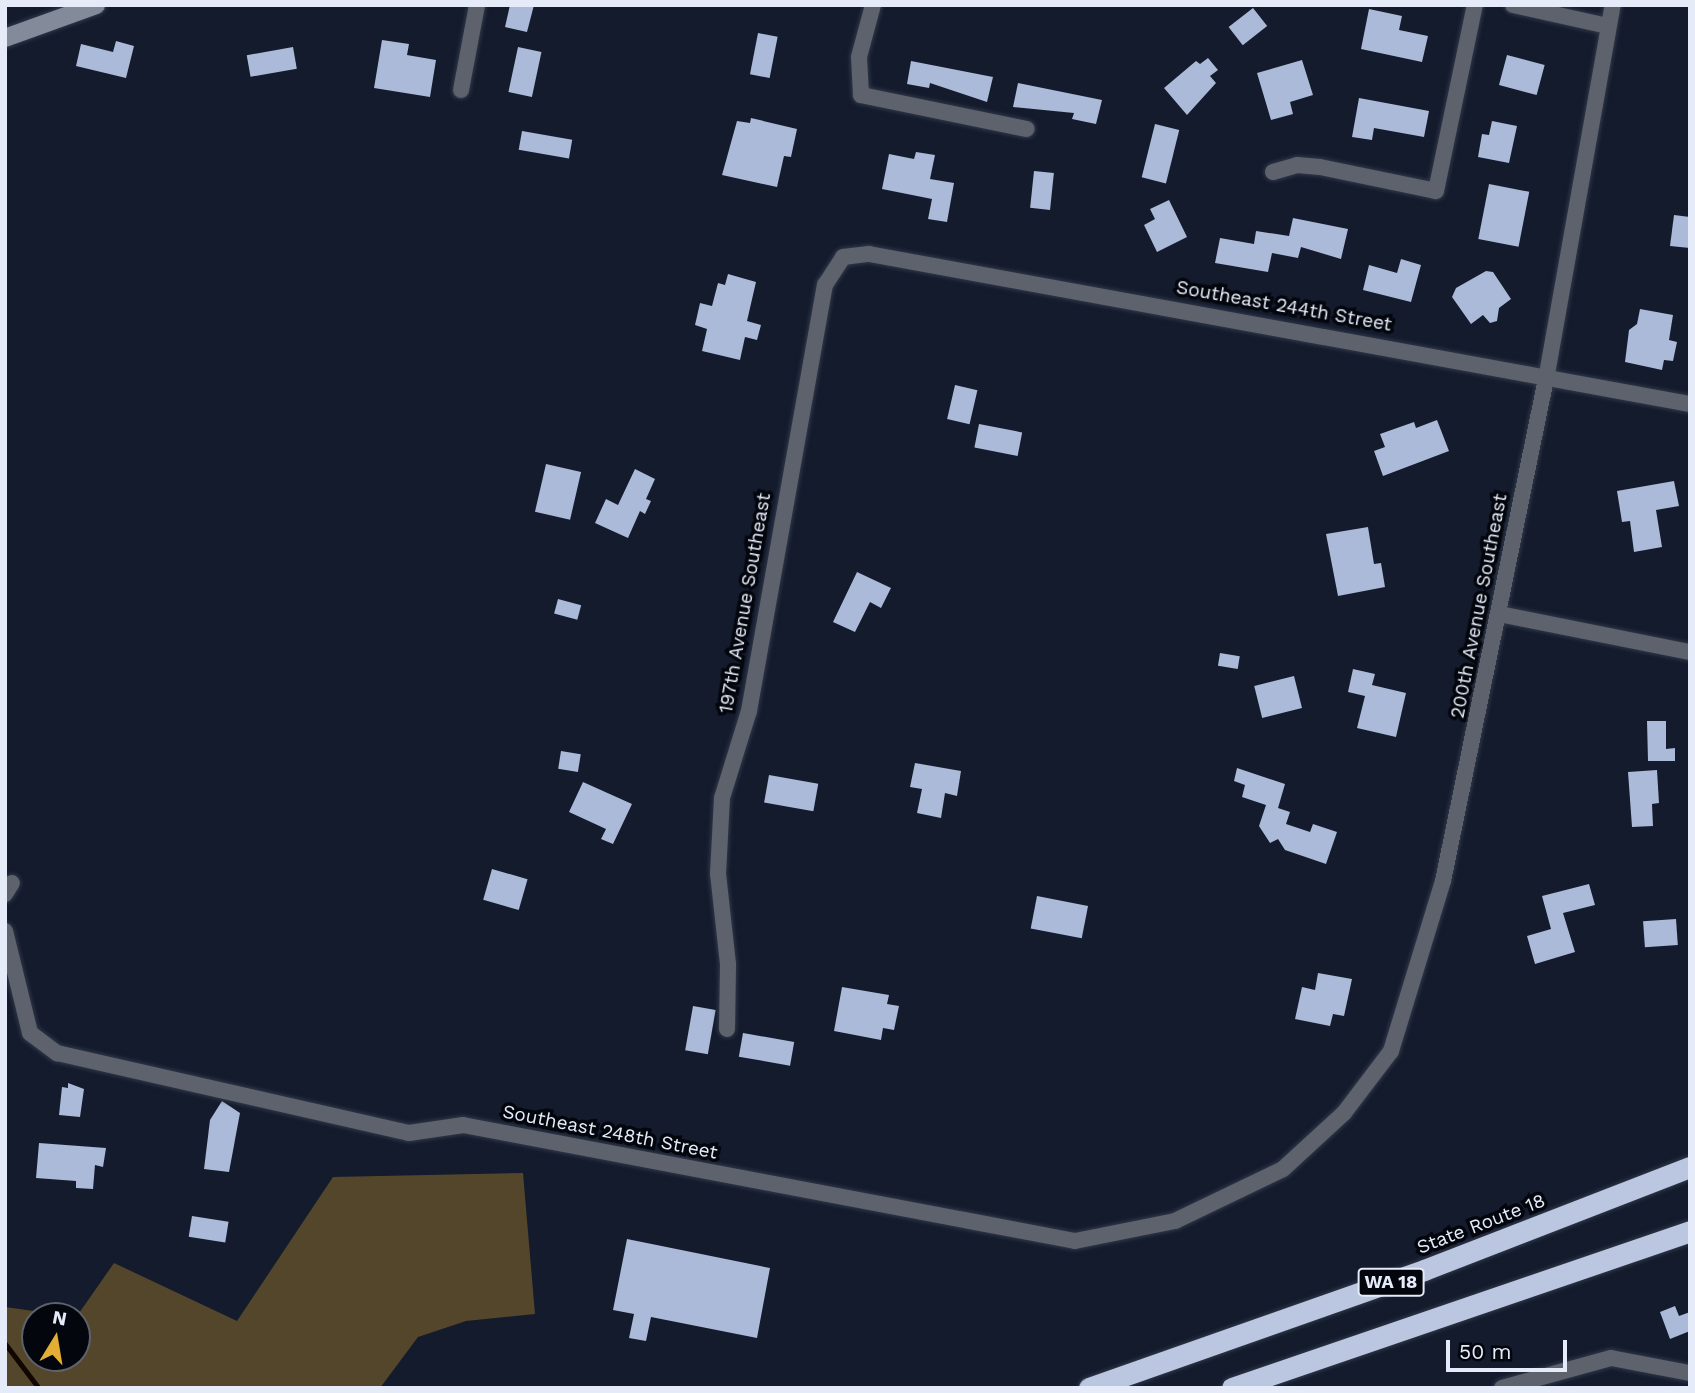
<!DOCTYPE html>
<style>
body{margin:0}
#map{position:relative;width:1695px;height:1393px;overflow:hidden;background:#131b2d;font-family:"Work Sans",sans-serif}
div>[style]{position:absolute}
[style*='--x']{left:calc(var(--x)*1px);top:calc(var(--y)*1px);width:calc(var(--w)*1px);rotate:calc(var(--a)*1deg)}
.forest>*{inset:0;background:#53462b}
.stream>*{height:4.5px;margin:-2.25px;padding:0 2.25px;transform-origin:2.25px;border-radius:2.25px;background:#110600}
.building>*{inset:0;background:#abbad8;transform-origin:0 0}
.roads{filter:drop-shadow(0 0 2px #303849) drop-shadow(0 0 2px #303849)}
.street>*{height:16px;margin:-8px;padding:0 8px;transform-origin:8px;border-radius:8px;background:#5d626c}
.secondary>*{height:18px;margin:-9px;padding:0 9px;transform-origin:9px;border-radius:9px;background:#838b9b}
.highway>*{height:21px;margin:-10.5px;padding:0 10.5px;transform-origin:10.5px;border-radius:10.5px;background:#bbc7e0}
span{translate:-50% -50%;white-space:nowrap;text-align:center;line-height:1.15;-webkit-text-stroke:7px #04060d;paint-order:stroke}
.shield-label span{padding:2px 5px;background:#04060d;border:2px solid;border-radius:5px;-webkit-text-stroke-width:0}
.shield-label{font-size:18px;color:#e5ebf8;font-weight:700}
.street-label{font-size:19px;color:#e5ebf8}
.frame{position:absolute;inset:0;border:7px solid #e5ebf8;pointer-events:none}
.north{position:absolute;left:21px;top:1302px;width:70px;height:70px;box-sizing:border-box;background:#04060d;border:2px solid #5e626b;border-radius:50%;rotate:11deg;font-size:19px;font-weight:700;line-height:28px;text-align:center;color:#e5ebf8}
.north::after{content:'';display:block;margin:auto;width:24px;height:32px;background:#e2af34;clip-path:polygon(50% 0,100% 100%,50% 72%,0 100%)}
.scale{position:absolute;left:1446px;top:1340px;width:121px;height:32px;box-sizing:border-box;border:4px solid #e5ebf8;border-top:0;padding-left:9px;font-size:21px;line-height:24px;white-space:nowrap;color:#e5ebf8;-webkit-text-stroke:5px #04060d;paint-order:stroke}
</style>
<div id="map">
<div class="forest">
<i style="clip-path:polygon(523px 1173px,535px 1314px,466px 1321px,418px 1337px,380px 1388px,5px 1388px,5px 1307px,70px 1316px,35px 1316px,35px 1358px,77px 1358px,77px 1316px,114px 1263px,237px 1321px,333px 1177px)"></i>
</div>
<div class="stream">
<i style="--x:5;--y:1343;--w:56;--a:52.9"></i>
</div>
<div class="building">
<i style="clip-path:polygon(510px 5px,534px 5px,527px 32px,505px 27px)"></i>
<i style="left:1253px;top:8px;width:23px;height:31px;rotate:52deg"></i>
<i style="clip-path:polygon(1369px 9px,1402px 16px,1399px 30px,1428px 36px,1422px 62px,1361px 49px)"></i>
<i style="left:758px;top:33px;width:20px;height:42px;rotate:11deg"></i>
<i style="clip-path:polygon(382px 40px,409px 44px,407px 55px,436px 60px,430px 97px,374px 88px)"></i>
<i style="clip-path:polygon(116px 41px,134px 46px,126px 78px,76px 66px,81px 44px,113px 52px)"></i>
<i style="left:293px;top:47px;width:22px;height:47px;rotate:80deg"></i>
<i style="left:518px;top:47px;width:24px;height:46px;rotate:12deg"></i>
<i style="left:1507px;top:55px;width:39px;height:31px;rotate:15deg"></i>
<i style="clip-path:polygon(1208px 58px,1218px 70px,1210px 76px,1216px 83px,1187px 115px,1164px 88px,1196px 61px,1200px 64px)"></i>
<i style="clip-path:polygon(1302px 60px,1313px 95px,1290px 102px,1293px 114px,1271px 120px,1257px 73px)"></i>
<i style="clip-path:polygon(911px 61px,993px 77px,987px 102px,930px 83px,929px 88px,907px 84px)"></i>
<i style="clip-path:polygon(1018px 83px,1102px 100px,1096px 124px,1072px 119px,1074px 113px,1013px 107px)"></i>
<i style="clip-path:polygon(1359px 98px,1429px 111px,1424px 137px,1374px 128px,1372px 140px,1352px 137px)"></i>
<i style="clip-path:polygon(751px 118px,797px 129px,791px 157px,784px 156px,777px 187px,722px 175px,737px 121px,750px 123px)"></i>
<i style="clip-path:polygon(1492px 121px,1517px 126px,1509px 163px,1478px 157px,1482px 134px,1489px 135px)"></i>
<i style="left:1155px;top:124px;width:25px;height:55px;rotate:14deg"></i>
<i style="left:522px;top:131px;width:51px;height:19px;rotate:10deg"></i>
<i style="clip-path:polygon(916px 152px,935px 155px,930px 179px,954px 183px,947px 222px,928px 219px,932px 199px,882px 189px,889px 154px,914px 159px)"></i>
<i style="left:1034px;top:171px;width:20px;height:37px;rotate:6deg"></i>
<i style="left:1489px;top:184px;width:41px;height:56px;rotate:11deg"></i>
<i style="clip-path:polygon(1169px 200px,1187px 237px,1157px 252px,1144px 225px,1155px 219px,1150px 209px)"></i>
<i style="clip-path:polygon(1674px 215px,1690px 217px,1690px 248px,1670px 246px)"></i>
<i style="clip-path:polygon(1293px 218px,1348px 229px,1341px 259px,1301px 247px,1298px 258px,1272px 253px,1268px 272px,1215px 263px,1220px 238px,1254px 244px,1256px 231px,1289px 236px)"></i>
<i style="clip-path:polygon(1401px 259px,1421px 265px,1411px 302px,1363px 290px,1369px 265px,1397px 273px)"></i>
<i style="clip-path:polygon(1486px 271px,1493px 272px,1511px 299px,1499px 308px,1497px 321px,1490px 323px,1483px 315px,1471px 324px,1452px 297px,1456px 288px)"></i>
<i style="clip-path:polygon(728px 274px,756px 282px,747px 321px,761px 325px,757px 340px,745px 337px,740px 360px,702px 351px,707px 329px,695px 325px,700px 303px,712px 306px,718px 283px,725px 285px)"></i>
<i style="clip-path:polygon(1640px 309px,1673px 315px,1669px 340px,1677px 342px,1673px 361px,1664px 360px,1662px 370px,1625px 362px,1629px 330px,1637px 324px)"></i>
<i style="left:955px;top:385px;width:23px;height:35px;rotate:13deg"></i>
<i style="clip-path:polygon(1437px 420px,1449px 451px,1383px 476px,1374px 451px,1385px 447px,1380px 434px,1414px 422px,1416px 428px)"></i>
<i style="left:979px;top:424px;width:44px;height:24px;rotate:11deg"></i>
<i style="left:546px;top:464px;width:36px;height:49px;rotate:13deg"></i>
<i style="clip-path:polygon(635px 469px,655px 479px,646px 499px,651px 501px,645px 514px,640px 511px,628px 538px,595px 523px,606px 499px,618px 505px)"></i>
<i style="clip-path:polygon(1674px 481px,1679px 506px,1656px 510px,1662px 547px,1634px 552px,1630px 521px,1622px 522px,1617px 491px)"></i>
<i style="clip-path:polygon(1368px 527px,1374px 564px,1381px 563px,1385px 587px,1338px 596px,1326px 534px)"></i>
<i style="clip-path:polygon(857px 572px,891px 588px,881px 608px,870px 602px,855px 632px,833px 622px)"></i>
<i style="left:558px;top:599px;width:24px;height:15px;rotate:15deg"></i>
<i style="left:1220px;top:653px;width:20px;height:13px;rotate:9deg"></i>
<i style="clip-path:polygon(1353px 669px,1375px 674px,1372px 685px,1406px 693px,1396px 737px,1357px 728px,1365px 696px,1348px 692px)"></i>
<i style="left:1294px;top:676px;width:33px;height:41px;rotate:76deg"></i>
<i style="clip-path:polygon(1647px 721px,1666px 721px,1666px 749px,1675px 748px,1675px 761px,1648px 761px)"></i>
<i style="left:561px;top:751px;width:20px;height:18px;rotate:9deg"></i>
<i style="clip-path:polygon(915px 763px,961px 771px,957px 796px,945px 793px,941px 818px,917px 813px,922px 789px,910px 787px)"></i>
<i style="clip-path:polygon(1237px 768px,1285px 784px,1278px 808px,1290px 812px,1286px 824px,1310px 832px,1313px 824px,1337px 832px,1326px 864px,1285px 850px,1278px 839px,1270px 843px,1259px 826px,1266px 805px,1242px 797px,1245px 785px,1234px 781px)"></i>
<i style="clip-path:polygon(1657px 770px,1659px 803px,1652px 804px,1653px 826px,1632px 827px,1628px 772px)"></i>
<i style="left:769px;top:775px;width:50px;height:28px;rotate:10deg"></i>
<i style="clip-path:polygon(583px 782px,632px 804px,613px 844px,601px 839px,606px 829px,569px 812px)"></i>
<i style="left:492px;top:869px;width:37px;height:32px;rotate:16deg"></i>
<i style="clip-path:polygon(1589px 884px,1595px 905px,1563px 913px,1575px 952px,1535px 964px,1527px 936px,1551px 929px,1542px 896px)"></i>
<i style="left:1037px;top:896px;width:52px;height:33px;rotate:11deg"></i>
<i style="left:1676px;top:919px;width:26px;height:33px;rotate:86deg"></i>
<i style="clip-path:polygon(1318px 973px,1352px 979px,1344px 1016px,1333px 1014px,1330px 1026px,1295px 1019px,1302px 987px,1315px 990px)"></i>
<i style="clip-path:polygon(842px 987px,889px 995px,887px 1004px,899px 1006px,894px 1030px,883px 1028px,881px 1040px,834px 1031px)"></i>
<i style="left:693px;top:1006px;width:23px;height:45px;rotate:10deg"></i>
<i style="left:743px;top:1033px;width:52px;height:24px;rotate:10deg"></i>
<i style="clip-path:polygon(68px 1083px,84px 1089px,80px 1117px,59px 1115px,62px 1087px,68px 1088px)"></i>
<i style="clip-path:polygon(222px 1101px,240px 1113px,229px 1172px,204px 1169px,210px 1120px)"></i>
<i style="clip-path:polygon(39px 1143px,106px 1148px,103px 1167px,95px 1165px,93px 1189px,76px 1188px,76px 1181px,36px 1178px)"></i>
<i style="left:192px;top:1216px;width:37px;height:21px;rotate:9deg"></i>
<i style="clip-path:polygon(627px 1239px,770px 1268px,757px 1338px,651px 1317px,646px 1341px,629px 1338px,634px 1314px,613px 1310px)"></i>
<i style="clip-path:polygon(1675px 1306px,1679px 1316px,1690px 1312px,1690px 1331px,1670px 1339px,1660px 1312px)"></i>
</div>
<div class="roads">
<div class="street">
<i style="--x:873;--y:5;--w:54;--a:105.1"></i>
<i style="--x:859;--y:57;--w:38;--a:87"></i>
<i style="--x:861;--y:95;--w:169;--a:11.6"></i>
<i style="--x:1513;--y:5;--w:97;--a:12.5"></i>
<i style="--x:461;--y:90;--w:86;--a:-79.3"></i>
<i style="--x:1273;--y:172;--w:25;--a:-16"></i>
<i style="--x:1297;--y:165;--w:23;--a:5"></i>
<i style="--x:1320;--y:167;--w:118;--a:11.7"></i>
<i style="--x:1436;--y:191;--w:190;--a:-78.2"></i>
<i style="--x:1499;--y:614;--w:195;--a:11.3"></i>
<i style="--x:5;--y:894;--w:13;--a:-58"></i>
<i style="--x:5;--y:931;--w:105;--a:76.2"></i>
<i style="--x:30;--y:1033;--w:34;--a:37"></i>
<i style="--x:57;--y:1053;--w:361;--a:12.8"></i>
<i style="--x:409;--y:1133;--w:55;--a:-8.4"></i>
<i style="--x:463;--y:1125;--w:623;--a:10.73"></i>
<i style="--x:1075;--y:1241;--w:102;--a:-11.3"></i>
<i style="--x:1175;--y:1221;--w:120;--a:-25.7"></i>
<i style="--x:1283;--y:1169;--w:83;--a:-42.6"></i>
<i style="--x:1344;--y:1113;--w:78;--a:-52.8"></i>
<i style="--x:1391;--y:1051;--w:178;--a:-73"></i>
<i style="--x:1443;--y:881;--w:518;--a:-78.41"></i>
<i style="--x:1547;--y:374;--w:375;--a:-79.9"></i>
<i style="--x:727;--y:1029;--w:65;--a:-89.1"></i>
<i style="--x:728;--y:964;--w:91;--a:-96.3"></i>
<i style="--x:718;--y:874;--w:76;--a:-87"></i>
<i style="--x:722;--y:798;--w:91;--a:-72.8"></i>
<i style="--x:749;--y:711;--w:433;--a:-79.9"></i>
<i style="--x:825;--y:285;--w:33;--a:-57"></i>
<i style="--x:843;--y:257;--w:26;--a:-7"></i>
<i style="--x:869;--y:254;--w:835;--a:10.35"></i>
<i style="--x:1502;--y:1388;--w:113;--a:-15.4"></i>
<i style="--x:1611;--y:1358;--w:80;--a:10.8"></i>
</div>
<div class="secondary">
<i style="--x:5;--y:38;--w:97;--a:-19.9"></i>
</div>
<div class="highway">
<i style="--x:1089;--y:1388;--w:355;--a:-19.4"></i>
<i style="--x:1424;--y:1270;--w:285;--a:-21.2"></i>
<i style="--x:1232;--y:1388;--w:484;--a:-18.9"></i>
</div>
</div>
<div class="shield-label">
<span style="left:1391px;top:1282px">WA 18</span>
</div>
<div class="street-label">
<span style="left:1284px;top:306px;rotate:10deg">Southeast 244th Street</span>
<span style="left:745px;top:603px;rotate:-80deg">197th Avenue Southeast</span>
<span style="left:1479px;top:606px;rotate:-79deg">200th Avenue Southeast</span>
<span style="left:610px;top:1132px;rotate:11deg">Southeast 248th Street</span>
<span style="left:1481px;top:1224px;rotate:-21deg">State Route 18</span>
</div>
<div class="frame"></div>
<div class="north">N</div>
<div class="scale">50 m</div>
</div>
